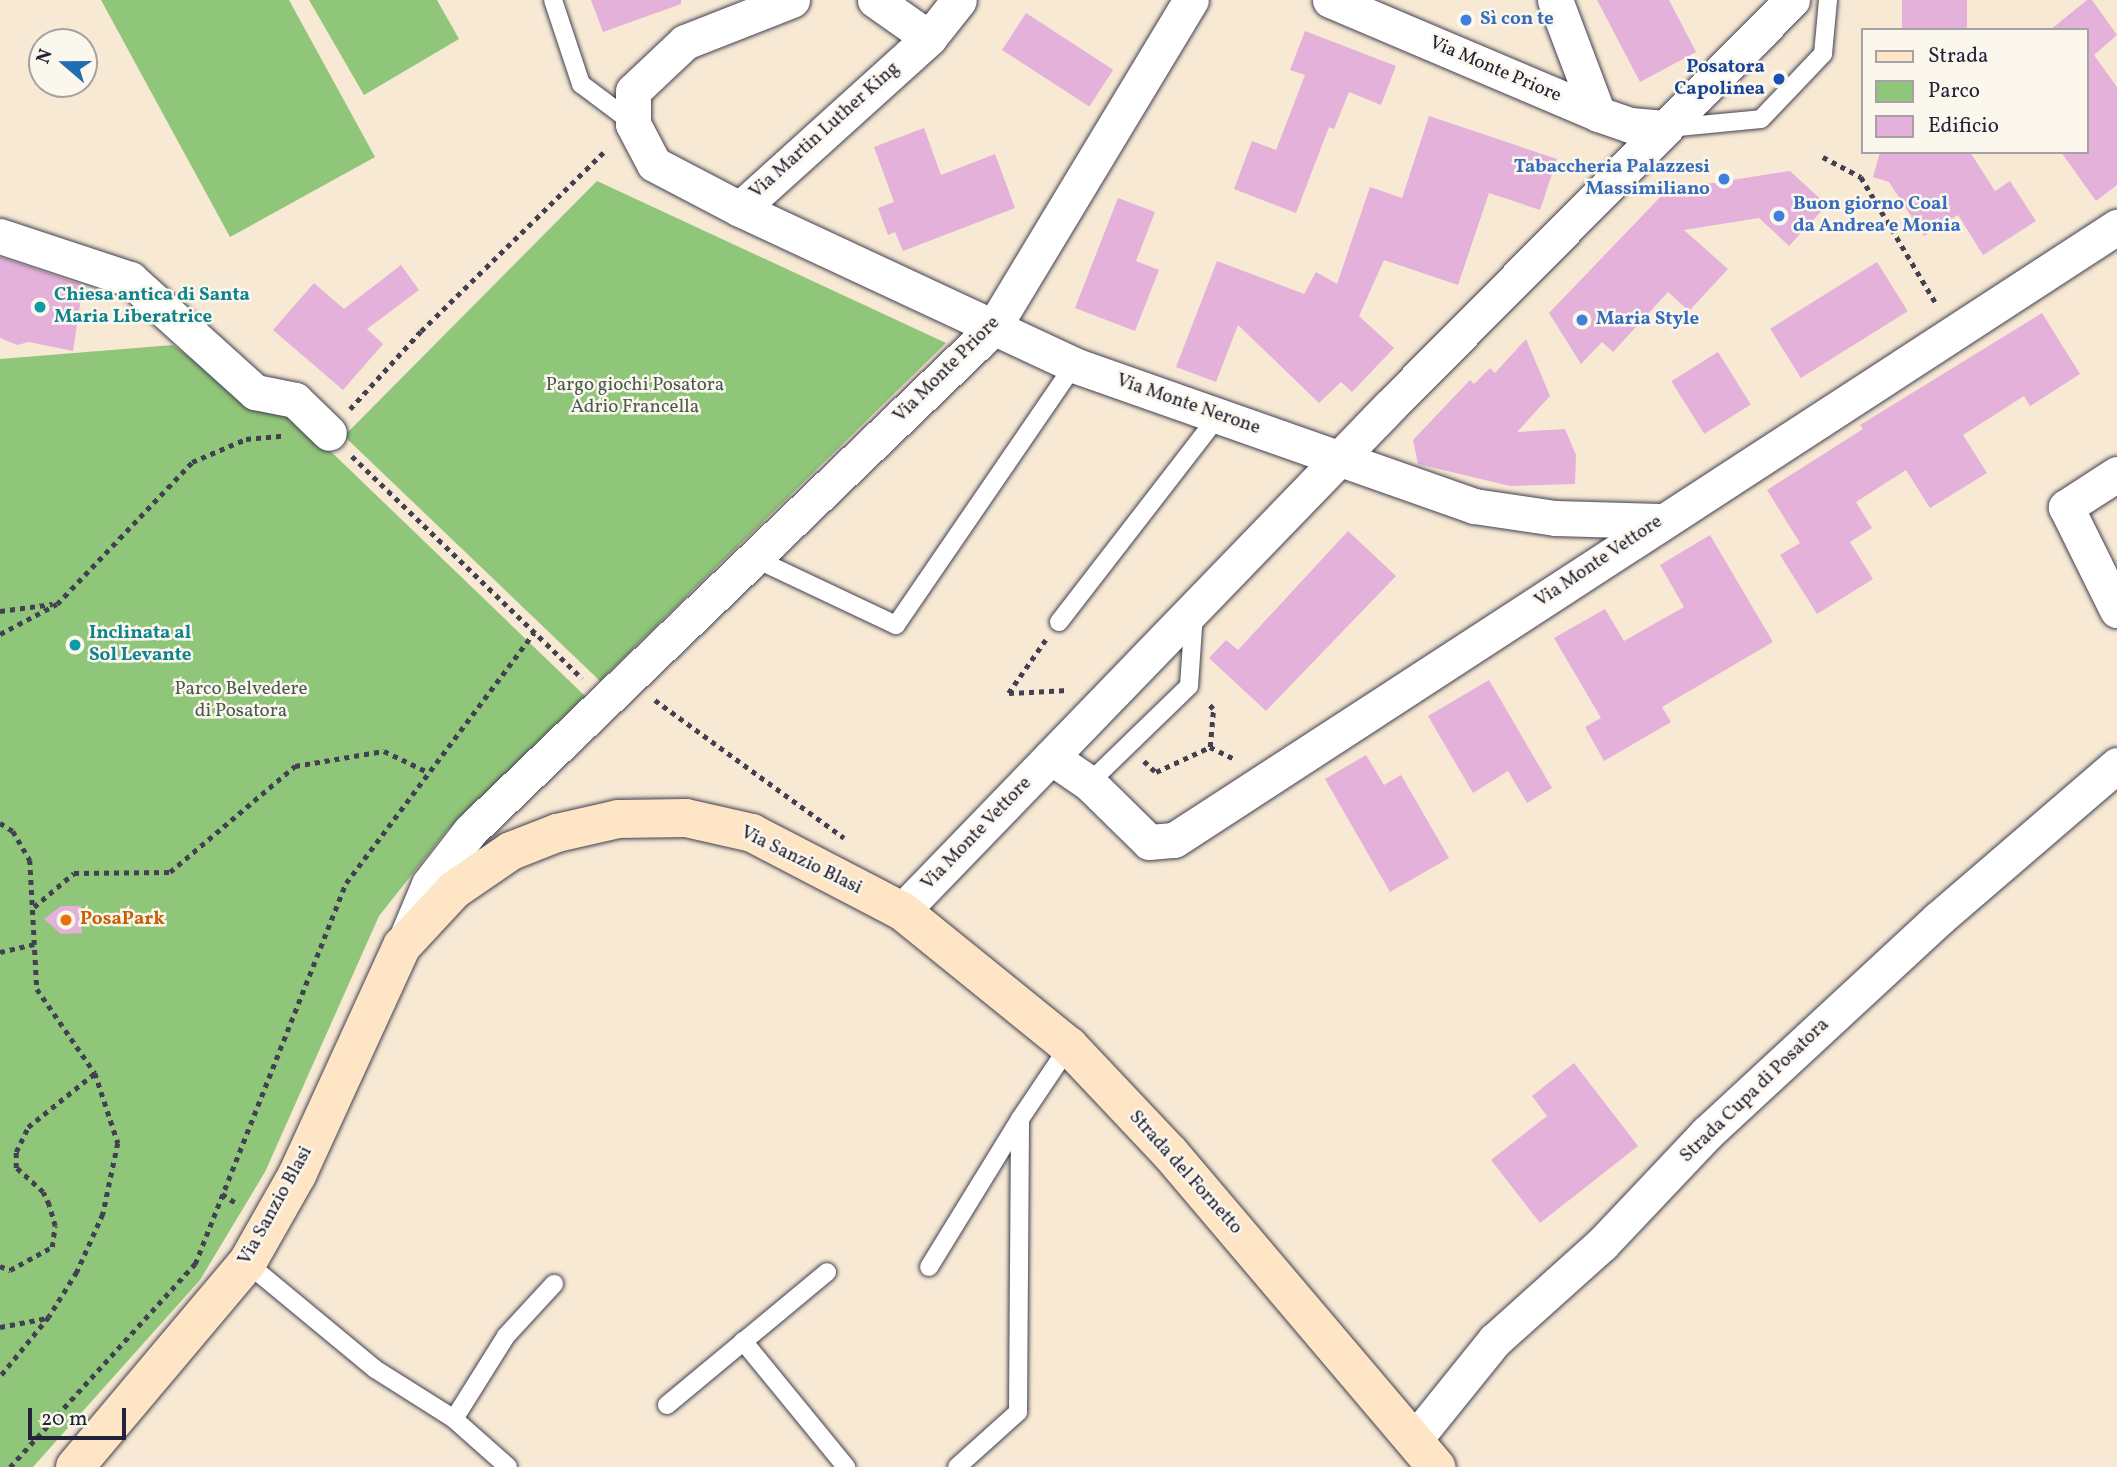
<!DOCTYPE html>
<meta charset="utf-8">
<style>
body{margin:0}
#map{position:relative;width:2117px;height:1467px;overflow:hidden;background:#f7e9d4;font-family:Vollkorn,serif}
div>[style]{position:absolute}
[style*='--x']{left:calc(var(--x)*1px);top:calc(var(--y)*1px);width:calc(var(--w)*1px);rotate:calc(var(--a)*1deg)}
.green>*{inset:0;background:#90c679}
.building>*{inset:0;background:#e4b1da;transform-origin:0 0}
.path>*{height:4.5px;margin-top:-2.25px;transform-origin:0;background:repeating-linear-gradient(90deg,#424052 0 5px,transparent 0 10px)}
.roads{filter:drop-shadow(0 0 2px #424052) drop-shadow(0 0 2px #424052)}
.lane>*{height:18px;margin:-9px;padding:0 9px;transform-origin:9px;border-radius:9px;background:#fff}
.street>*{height:35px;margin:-17.5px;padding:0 17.5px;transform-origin:17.5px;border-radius:17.5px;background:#fff}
.secondary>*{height:38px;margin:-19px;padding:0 19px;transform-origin:19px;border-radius:19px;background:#fde5c5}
.dots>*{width:19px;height:19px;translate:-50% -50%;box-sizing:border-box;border:4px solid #fbf7ec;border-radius:50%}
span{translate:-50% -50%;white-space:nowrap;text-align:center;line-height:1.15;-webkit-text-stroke:5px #fbf7ec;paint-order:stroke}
.shop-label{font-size:19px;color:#366cbe;font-weight:700}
.left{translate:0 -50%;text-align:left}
.right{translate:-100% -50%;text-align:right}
.transit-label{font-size:19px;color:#164399;font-weight:700}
.street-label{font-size:19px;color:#22223b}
.culture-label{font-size:19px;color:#0d838f;font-weight:700}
.park-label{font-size:19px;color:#485b51}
.food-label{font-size:19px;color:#c56008;font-weight:700}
.legend{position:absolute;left:1861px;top:28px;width:228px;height:126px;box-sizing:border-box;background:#fbf7ec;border:2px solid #a4a2a5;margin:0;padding:9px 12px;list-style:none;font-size:21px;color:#22223b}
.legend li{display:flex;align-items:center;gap:14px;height:35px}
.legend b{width:35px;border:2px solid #a4a2a5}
.north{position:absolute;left:28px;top:28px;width:70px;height:70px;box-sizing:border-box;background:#fbf7ec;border:2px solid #a4a2a5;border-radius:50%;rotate:290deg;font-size:19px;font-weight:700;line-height:28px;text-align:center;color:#22223b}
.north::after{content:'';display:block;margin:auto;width:24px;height:32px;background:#1f6fb2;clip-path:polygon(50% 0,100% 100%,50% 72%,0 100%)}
.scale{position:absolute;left:28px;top:1408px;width:98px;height:32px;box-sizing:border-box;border:4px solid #22223b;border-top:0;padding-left:9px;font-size:21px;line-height:24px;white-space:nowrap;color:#22223b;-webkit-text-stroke:5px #fbf7ec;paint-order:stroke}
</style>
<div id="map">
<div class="green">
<i style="clip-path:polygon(101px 0,289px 0,375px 157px,230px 237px)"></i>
<i style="clip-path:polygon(309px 0,437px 0,459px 39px,364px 95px)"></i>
<i style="clip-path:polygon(597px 181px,946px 343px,600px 681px,344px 436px)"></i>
<i style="clip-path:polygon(173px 345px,253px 405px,295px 417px,585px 696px,448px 829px,379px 916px,265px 1172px,200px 1280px,33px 1467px,0 1467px,0 359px)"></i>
</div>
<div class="building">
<i style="clip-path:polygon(591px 0,681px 0,681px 4px,603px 32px)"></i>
<i style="clip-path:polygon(1597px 0,1669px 0,1696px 52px,1640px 82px)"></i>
<i style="left:1902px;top:0;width:65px;height:30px"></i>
<i style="clip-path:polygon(2087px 0,2092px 0,2117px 35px,2094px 55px,2117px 87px,2117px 185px,2096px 201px,2061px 152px,2087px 152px,2087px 30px,2050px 30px)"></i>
<i style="left:1026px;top:13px;width:104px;height:44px;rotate:33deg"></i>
<i style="clip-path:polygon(1305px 31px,1396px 66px,1381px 105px,1349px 92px,1334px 129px,1329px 127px,1296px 213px,1234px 189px,1252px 141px,1276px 150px,1305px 75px,1290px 70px)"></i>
<i style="clip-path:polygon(1429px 116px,1557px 159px,1540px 210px,1489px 193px,1458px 285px,1384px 260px,1359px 316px,1394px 348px,1352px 392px,1341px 382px,1319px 403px,1238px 325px,1216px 382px,1176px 367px,1217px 261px,1304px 294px,1316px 272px,1337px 284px,1370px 187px,1402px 198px)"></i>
<i style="clip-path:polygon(924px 128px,941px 175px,995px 154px,1015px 208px,903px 251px,895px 232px,888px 235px,878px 208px,894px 202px,874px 147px)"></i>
<i style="clip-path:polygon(1880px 152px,1970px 152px,1995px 191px,2010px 181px,2036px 221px,1983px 255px,1958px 215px,1924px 236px,1889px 182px,1873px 177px)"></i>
<i style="clip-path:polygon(1790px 171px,1827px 205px,1789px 246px,1759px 218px,1684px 230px,1728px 269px,1689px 311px,1668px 292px,1613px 352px,1602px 342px,1581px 364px,1549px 313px,1667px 190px)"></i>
<i style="clip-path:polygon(1118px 198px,1155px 212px,1136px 261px,1159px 270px,1135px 331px,1075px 308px)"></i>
<i style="clip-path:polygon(0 257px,83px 285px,73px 351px,29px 342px,17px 345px,0 338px)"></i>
<i style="left:1877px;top:262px;width:58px;height:126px;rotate:58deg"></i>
<i style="clip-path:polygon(401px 265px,419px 290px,367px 329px,383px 344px,343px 390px,273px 330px,314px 283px,344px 309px)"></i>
<i style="clip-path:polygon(2042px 313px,2080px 374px,2030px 406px,2024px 396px,1963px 435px,1987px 473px,1930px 508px,1906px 470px,1856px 502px,1872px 528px,1850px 542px,1873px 579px,1817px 614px,1780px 555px,1800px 543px,1767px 490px,1863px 429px,1860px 425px)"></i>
<i style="clip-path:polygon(1526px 339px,1550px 396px,1517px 432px,1565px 429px,1576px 455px,1575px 484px,1510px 486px,1418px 464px,1413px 440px,1470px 380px,1474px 384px,1490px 368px,1495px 373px)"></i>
<i style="left:1718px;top:352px;width:62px;height:55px;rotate:58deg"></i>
<i style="clip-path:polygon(1348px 531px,1396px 576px,1266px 711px,1209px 658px,1226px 640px,1238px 650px)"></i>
<i style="clip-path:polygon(1710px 535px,1773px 642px,1662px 707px,1671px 722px,1604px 761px,1585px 727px,1601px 718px,1554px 638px,1605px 609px,1624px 641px,1684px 607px,1660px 565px)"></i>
<i style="clip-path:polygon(1489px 680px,1552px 788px,1527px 803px,1508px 771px,1473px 793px,1428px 716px)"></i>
<i style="clip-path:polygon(1366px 755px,1384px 785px,1401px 775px,1449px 858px,1390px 892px,1325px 779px)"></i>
<i style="clip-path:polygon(61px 906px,81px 906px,82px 933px,61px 934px,44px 919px)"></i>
<i style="clip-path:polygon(1574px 1063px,1638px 1146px,1540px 1223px,1491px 1160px,1547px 1116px,1532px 1096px)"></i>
</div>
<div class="path">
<i style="--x:1823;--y:157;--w:43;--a:27.8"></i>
<i style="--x:1861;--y:177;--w:149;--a:59.3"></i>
<i style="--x:350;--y:409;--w:105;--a:-47.7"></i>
<i style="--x:421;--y:331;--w:260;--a:-44.4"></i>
<i style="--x:352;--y:456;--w:320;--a:44"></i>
<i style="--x:0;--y:611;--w:53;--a:-7.5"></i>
<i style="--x:0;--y:634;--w:64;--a:-27.8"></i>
<i style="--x:57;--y:604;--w:196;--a:-46.4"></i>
<i style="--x:192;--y:462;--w:59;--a:-23.1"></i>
<i style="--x:246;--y:439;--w:37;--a:-5"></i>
<i style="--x:1046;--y:640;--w:65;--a:124.9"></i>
<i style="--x:1009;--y:693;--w:59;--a:-2.9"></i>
<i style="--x:655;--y:700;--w:234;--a:36.1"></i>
<i style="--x:1210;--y:747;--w:28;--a:26"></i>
<i style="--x:1144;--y:761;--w:16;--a:43"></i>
<i style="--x:1156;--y:772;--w:60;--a:-24.8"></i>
<i style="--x:1210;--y:747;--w:38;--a:-85"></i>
<i style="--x:1213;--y:709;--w:9;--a:-131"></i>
<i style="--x:0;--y:823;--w:15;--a:32"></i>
<i style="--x:13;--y:831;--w:34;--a:60"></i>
<i style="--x:30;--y:860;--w:129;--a:86.9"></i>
<i style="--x:37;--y:989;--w:102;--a:55.4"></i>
<i style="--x:95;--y:1073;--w:74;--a:71.8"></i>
<i style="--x:118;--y:1143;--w:73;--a:101.9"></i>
<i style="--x:103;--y:1214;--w:64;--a:114.1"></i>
<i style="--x:77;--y:1272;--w:53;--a:121.9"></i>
<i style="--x:49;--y:1317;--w:77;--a:129.2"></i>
<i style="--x:34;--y:907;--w:52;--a:-40.4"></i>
<i style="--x:74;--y:873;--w:96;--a:-0.6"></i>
<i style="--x:170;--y:872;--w:164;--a:-40.3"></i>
<i style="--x:295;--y:766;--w:90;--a:-9.6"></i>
<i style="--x:384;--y:751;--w:47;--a:25.5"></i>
<i style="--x:0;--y:952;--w:36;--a:-13"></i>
<i style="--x:222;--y:1194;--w:20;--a:33"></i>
<i style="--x:0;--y:1266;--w:11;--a:22"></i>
<i style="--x:10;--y:1270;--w:48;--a:-28.7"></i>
<i style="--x:52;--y:1247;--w:21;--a:-82"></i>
<i style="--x:55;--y:1226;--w:22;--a:-106"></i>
<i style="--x:49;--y:1205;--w:14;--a:-115"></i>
<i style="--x:43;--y:1192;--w:36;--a:-138"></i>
<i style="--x:16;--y:1168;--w:16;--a:-90"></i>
<i style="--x:16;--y:1152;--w:28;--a:-64"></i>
<i style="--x:28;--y:1127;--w:86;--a:-38.9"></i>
<i style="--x:0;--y:1327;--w:48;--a:-10.8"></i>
<i style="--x:10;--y:1467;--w:275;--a:-47.7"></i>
<i style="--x:195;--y:1264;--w:410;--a:-68.4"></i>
<i style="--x:346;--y:883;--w:313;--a:-53.1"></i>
</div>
<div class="roads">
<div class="lane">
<i style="--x:553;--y:0;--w:89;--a:71.6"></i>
<i style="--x:581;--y:84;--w:65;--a:36.9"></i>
<i style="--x:1668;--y:128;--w:93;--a:-5.5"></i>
<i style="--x:1761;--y:119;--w:90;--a:-46.4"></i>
<i style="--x:1823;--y:54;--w:54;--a:-84.7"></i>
<i style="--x:754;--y:558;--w:157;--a:25.3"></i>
<i style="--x:896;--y:625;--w:315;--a:-55.6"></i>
<i style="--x:1059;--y:622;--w:262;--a:-52.3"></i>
<i style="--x:1089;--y:783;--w:139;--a:-44.1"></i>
<i style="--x:1189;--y:686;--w:74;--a:-86.1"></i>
<i style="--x:247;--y:1263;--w:166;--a:39.6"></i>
<i style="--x:375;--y:1369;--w:93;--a:32.3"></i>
<i style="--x:454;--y:1419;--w:72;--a:41.6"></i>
<i style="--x:929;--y:1267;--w:174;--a:-58.4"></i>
<i style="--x:743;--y:1341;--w:163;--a:50.7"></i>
<i style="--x:667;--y:1405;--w:208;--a:-39.7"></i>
<i style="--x:454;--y:1419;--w:98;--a:-57.9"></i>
<i style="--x:506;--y:1336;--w:71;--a:-47.3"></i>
<i style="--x:957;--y:1467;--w:82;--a:-42"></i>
<i style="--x:1018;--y:1412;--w:293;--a:-89.6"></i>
<i style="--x:1020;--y:1119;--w:88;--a:-56.1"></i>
</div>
<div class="street">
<i style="--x:792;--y:0;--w:115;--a:158.6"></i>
<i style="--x:685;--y:42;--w:71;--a:136.7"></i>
<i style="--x:633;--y:91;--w:33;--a:90"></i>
<i style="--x:633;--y:124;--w:45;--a:62.3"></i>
<i style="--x:654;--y:164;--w:97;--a:27.6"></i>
<i style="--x:740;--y:209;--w:255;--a:-42.1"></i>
<i style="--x:929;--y:38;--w:48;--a:-51.7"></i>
<i style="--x:875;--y:0;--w:66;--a:35.1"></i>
<i style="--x:1330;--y:0;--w:291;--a:23"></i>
<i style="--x:1598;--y:114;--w:34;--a:19"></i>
<i style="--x:1630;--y:125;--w:32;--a:5"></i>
<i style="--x:1555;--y:0;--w:122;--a:69.3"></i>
<i style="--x:740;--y:209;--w:369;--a:25"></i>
<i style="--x:1074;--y:365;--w:424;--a:19.4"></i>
<i style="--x:1474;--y:506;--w:82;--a:8.4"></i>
<i style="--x:1555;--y:518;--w:105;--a:1.6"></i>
<i style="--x:0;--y:236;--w:137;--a:18.3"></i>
<i style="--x:130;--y:279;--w:169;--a:42.1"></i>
<i style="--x:255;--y:392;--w:41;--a:11.3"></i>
<i style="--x:295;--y:400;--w:47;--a:44.1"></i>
<i style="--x:2117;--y:474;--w:61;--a:147.1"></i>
<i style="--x:2066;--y:507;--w:115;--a:63.7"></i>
<i style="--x:1051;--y:757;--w:46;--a:34.4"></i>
<i style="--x:1089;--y:783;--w:84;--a:44.5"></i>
<i style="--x:1149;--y:842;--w:25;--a:-5"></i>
<i style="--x:1174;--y:840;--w:1125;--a:-33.03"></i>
<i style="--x:902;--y:911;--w:704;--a:-45.98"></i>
<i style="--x:1391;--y:405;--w:570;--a:-45.28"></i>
<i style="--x:408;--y:934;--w:54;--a:-67.2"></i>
<i style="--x:429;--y:884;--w:68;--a:-52.1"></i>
<i style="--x:471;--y:830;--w:724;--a:-43.88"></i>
<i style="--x:993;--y:328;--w:383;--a:-58.9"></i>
<i style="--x:1415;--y:1439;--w:127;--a:-51.1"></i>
<i style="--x:1495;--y:1340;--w:144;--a:-41.9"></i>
<i style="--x:1602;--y:1244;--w:153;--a:-46.6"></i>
<i style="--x:1707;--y:1133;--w:315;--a:-42.8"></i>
<i style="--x:1938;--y:919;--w:236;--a:-40.7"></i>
</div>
<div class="secondary">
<i style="--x:75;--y:1467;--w:267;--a:-49.9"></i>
<i style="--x:247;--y:1263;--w:101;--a:-60.4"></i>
<i style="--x:297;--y:1175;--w:252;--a:-65.4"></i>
<i style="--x:402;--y:946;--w:76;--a:-47.1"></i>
<i style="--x:454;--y:890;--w:69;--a:-34.4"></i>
<i style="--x:511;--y:851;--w:49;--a:-21.4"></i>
<i style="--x:557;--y:833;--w:63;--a:-12.9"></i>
<i style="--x:618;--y:819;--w:68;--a:-0.8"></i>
<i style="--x:686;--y:818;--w:68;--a:12.8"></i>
<i style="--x:752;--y:833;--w:169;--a:27.5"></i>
<i style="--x:902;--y:911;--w:215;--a:39"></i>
<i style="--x:1069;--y:1046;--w:147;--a:46.7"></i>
<i style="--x:1170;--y:1153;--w:412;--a:49.7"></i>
</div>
</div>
<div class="dots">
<i style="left:1466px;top:20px;background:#3f7fe0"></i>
<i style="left:1779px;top:79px;background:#1a4fb4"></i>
<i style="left:1724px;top:179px;background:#3f7fe0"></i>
<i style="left:1779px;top:216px;background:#3f7fe0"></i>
<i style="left:40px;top:307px;background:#0f9aa8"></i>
<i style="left:1582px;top:320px;background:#3f7fe0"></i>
<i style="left:75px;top:645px;background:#0f9aa8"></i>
<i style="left:66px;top:920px;background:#e8710a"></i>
</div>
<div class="shop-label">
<span class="left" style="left:1480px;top:20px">Sì con te</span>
<span class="right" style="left:1710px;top:179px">Tabaccheria Palazzesi<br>Massimiliano</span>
<span class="left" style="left:1793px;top:216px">Buon giorno Coal<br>da Andrea e Monia</span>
<span class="left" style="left:1596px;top:320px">Maria Style</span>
</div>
<div class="transit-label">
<span class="right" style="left:1765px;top:79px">Posatora<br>Capolinea</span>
</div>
<div class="street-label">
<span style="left:1495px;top:70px;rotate:23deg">Via Monte Priore</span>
<span style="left:825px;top:131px;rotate:-42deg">Via Martin Luther King</span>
<span style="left:947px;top:370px;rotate:-45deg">Via Monte Priore</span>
<span style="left:1188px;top:405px;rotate:19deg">Via Monte Nerone</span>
<span style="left:1599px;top:562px;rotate:-34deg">Via Monte Vettore</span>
<span style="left:977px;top:834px;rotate:-46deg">Via Monte Vettore</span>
<span style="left:801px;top:861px;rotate:26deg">Via Sanzio Blasi</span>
<span style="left:1755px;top:1091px;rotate:-44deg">Strada Cupa di Posatora</span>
<span style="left:1185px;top:1173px;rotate:48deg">Strada del Fornetto</span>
<span style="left:276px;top:1206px;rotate:-61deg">Via Sanzio Blasi</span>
</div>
<div class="culture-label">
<span class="left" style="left:54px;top:307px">Chiesa antica di Santa<br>Maria Liberatrice</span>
<span class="left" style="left:89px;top:645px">Inclinata al<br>Sol Levante</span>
</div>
<div class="park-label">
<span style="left:635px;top:397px">Pargo giochi Posatora<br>Adrio Francella</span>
<span style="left:241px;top:701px">Parco Belvedere<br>di Posatora</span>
</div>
<div class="food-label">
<span class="left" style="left:80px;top:920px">PosaPark</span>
</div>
<ul class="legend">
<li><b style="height:9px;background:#fde5c5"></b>Strada</li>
<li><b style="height:19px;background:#90c679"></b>Parco</li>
<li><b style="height:19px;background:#e4b1da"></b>Edificio</li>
</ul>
<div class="north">N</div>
<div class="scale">20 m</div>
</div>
